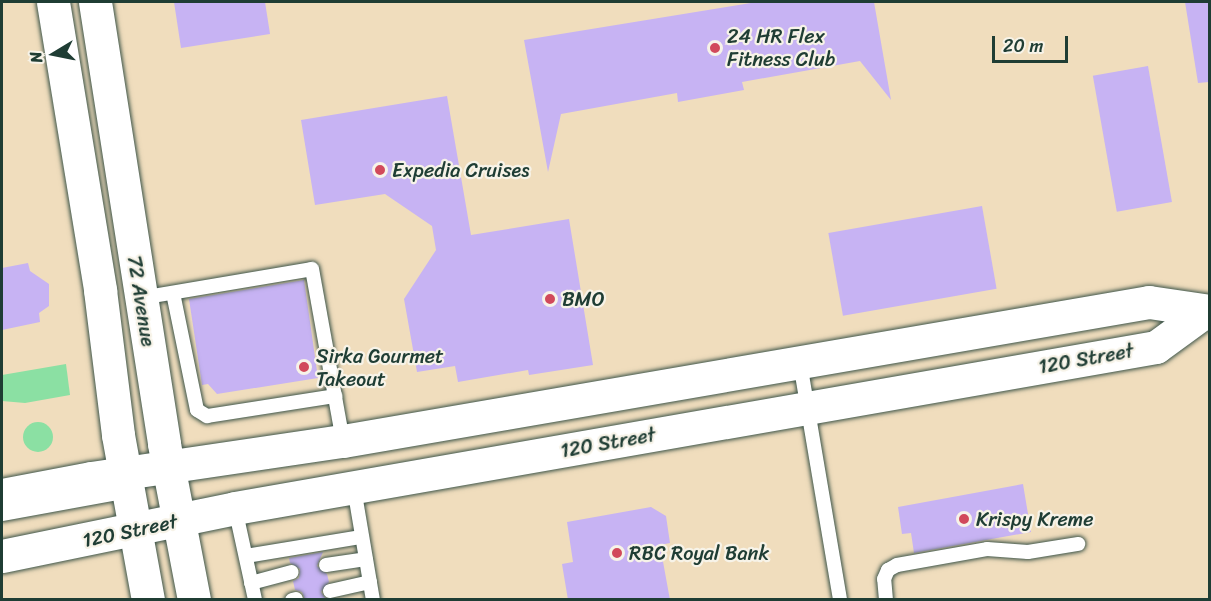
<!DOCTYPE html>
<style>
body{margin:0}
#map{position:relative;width:1211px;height:601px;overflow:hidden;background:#f0ddbd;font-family:Sriracha,sans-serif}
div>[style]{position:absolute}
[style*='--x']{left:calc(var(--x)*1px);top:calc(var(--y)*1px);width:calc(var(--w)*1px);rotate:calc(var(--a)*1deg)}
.green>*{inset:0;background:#8be0a3}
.round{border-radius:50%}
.building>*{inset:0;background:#c7b3f3;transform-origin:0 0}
.roads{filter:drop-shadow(0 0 2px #3e5549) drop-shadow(0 0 2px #3e5549)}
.lane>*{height:14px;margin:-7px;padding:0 7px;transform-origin:7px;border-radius:7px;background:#fff}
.secondary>*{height:33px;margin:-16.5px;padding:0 16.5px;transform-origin:16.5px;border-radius:16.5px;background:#fff}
.dots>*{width:16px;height:16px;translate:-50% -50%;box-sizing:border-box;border:3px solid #f7f3e8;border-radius:50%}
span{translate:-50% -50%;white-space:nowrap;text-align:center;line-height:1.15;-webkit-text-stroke:4.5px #f7f3e8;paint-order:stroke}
.poi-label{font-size:20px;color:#1f3d34}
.left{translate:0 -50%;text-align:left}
.street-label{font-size:20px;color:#1f3d34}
.frame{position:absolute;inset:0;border:3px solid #1f3d34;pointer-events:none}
.north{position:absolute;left:24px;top:24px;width:60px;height:60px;-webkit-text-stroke:4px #f7f3e8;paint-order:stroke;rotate:260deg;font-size:16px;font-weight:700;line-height:24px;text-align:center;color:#1f3d34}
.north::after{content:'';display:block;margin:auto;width:21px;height:27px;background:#1f3d34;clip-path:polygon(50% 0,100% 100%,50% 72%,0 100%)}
.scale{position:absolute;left:992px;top:36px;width:76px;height:27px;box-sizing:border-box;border:3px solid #1f3d34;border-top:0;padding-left:8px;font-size:18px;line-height:21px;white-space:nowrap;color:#1f3d34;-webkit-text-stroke:4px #f7f3e8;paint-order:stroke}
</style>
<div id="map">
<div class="green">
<i style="clip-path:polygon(66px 364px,70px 395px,25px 403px,2px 401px,2px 375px)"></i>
<i class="round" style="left:23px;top:422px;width:30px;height:30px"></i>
</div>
<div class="building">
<i style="clip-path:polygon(174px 2px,265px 2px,270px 34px,181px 48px)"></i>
<i style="clip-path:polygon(757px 2px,874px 2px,891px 100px,860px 61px,742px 82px,744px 90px,678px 102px,677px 93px,561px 114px,548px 172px,524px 40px)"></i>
<i style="clip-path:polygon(1185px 2px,1209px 2px,1209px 82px,1198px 83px)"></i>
<i style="left:1148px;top:66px;width:138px;height:56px;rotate:80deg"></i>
<i style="clip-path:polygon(447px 96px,471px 235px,569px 219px,593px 365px,529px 375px,528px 370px,458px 382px,455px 366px,417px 372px,404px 299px,436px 250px,432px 226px,385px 194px,315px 205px,301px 120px)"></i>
<i style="left:982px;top:206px;width:84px;height:156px;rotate:80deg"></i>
<i style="clip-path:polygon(28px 263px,30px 271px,49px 284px,49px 306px,39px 313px,40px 322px,2px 330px,2px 268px)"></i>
<i style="clip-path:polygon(304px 280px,318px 378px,217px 394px,208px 384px,202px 385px,189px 299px)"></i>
<i style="clip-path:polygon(1023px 484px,1031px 532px,914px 553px,911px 533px,902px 534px,898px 507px)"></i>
<i style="clip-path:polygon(651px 507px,666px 516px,670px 543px,660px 545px,670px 600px,568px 600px,562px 564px,573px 562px,567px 522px)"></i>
<i style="clip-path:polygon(323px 552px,317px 566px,327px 574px,329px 582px,321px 592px,327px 600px,305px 600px,302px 592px,295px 590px,293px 581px,299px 578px,300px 569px,290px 563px,289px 558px)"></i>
</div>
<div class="roads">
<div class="lane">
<i style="--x:173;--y:293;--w:119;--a:78.4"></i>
<i style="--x:197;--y:410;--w:12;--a:31"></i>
<i style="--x:207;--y:416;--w:130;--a:-8.9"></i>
<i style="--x:141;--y:298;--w:173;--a:-9.6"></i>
<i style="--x:312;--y:269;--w:175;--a:79.8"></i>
<i style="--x:800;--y:363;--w:240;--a:80.4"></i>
<i style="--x:354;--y:488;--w:114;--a:80.4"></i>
<i style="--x:235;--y:508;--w:94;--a:77.7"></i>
<i style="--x:2;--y:514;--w:128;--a:-10.3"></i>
<i style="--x:246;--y:556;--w:117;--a:-9.4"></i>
<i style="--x:326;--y:565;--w:40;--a:-8.5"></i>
<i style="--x:251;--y:583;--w:42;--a:-15"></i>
<i style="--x:330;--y:591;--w:41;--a:-12.7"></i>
<i style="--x:292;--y:600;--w:4;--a:-14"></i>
<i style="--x:886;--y:600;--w:21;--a:-95"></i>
<i style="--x:884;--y:579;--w:10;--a:-66"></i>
<i style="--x:888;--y:570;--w:10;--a:-29"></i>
<i style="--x:897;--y:565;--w:91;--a:-10.1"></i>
<i style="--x:987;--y:549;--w:41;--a:4.2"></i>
<i style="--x:1028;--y:552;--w:51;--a:-9.1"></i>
</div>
<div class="secondary">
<i style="--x:53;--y:2;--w:292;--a:80.7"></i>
<i style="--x:100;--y:290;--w:146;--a:82.9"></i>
<i style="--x:118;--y:435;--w:168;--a:79.7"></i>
<i style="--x:95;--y:2;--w:447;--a:81.1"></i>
<i style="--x:164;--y:444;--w:159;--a:79.1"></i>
<i style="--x:2;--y:495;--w:91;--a:-10.8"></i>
<i style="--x:91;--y:478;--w:255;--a:-8.4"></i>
<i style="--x:343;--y:441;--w:818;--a:-9.78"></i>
<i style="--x:1149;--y:302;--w:62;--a:8.4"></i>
<i style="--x:2;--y:556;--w:238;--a:-11.6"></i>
<i style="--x:235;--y:508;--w:935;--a:-9.92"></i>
<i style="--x:1156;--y:347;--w:59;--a:-36.1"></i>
</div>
</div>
<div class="dots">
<i style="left:715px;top:48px;background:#d1495b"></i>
<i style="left:380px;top:170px;background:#d1495b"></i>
<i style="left:550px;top:299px;background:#d1495b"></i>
<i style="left:304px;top:367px;background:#d1495b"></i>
<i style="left:964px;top:519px;background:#d1495b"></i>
<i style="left:617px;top:553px;background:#d1495b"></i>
</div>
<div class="poi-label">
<span class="left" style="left:727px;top:48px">24 HR Flex<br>Fitness Club</span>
<span class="left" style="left:392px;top:170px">Expedia Cruises</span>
<span class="left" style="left:562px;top:299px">BMO</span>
<span class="left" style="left:316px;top:368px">Sirka Gourmet<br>Takeout</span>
<span class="left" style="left:976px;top:519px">Krispy Kreme</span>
<span class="left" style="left:629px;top:553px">RBC Royal Bank</span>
</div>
<div class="street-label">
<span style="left:141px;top:301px;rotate:81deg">72 Avenue</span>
<span style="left:1086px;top:359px;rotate:-10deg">120 Street</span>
<span style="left:608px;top:443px;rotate:-10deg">120 Street</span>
<span style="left:130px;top:531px;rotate:-12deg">120 Street</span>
</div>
<div class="frame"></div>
<div class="north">N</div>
<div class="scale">20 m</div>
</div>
